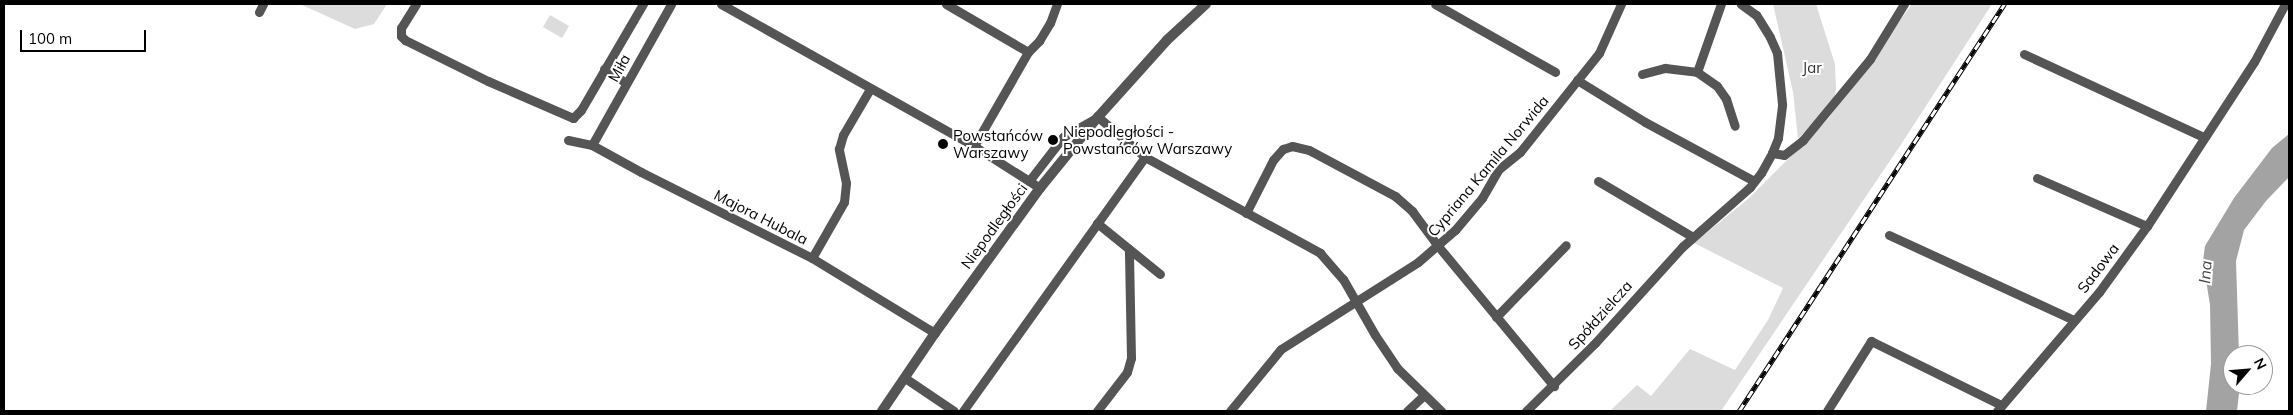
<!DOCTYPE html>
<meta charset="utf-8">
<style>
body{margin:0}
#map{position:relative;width:2293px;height:415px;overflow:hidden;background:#fff;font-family:Mulish,sans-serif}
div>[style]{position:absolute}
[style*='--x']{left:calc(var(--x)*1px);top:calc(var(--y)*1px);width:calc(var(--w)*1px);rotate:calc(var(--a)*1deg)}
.green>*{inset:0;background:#dcdcdc;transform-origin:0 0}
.water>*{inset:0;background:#a3a3a3}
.minor>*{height:9px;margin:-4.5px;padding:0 4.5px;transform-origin:4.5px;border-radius:4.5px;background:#555}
.tertiary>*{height:10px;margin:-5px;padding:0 5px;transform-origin:5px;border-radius:5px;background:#555}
.rail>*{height:4.5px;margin-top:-2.25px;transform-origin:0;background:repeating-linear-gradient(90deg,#fff 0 8px,#000 0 16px);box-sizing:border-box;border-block:1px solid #000}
.dots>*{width:14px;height:14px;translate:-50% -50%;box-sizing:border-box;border:2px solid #fff;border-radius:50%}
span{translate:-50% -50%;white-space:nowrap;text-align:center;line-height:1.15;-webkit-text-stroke:4px #fff;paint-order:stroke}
.street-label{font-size:15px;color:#000}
.park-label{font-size:15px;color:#333}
.poi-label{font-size:15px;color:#000}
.left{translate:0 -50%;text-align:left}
.water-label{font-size:16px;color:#444;font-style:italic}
.frame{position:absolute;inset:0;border:5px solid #000;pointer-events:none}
.north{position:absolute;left:2223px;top:345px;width:50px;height:50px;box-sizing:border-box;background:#fff;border:1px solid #999;border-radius:50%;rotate:63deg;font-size:14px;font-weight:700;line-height:20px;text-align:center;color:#000}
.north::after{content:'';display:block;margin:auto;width:18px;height:22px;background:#000;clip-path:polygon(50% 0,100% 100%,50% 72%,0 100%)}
.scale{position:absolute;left:20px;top:30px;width:126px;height:22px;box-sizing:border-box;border:2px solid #000;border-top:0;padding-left:6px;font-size:15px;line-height:18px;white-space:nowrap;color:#000;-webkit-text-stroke:4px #fff;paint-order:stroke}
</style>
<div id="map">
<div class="green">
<i style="clip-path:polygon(300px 4px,387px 4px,374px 24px,355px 29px)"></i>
<i style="clip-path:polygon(1773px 4px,1816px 4px,1835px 64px,1836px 89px,1834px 100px,1798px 139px,1793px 92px)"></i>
<i style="clip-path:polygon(1912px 4px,1992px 4px,1902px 143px,1721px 411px,1610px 411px,1637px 385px,1651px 396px,1690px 349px,1735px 370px,1768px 320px,1783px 288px,1694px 243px,1748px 199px,1828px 119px)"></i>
<i style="left:550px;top:15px;width:22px;height:14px;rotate:30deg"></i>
</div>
<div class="water">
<i style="clip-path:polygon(2289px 134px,2289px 177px,2266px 201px,2244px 230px,2236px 261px,2239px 355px,2233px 355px,2233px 385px,2240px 385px,2237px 411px,2206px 411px,2211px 364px,2210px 305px,2203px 261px,2205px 246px,2234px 198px,2272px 148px)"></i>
</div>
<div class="minor">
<i style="--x:416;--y:4;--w:28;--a:122"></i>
<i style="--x:401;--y:28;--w:8;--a:90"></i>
<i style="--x:401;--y:36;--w:6;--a:45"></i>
<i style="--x:405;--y:40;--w:93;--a:26.3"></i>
<i style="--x:488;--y:81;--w:93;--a:23.5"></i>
<i style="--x:573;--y:118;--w:11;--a:-45"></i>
<i style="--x:581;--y:110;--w:123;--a:-59.7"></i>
<i style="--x:721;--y:4;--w:290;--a:29.3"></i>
<i style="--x:974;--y:146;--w:78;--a:32.5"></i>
<i style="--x:946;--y:4;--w:95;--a:30.3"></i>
<i style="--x:1435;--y:4;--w:138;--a:29.5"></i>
<i style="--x:259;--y:12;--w:9;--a:-63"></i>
<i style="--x:2024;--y:54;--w:198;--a:24.8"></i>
<i style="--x:604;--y:69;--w:26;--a:32"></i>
<i style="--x:1697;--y:72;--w:72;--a:-70.6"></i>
<i style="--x:1642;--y:74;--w:24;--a:-15"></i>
<i style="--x:1665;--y:68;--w:32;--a:7"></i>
<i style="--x:1697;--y:72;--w:24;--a:35"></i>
<i style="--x:1717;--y:86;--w:16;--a:55"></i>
<i style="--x:1726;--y:99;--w:28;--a:72"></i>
<i style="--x:1577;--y:80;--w:80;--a:31.7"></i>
<i style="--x:1645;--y:122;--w:124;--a:28.4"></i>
<i style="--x:568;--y:140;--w:25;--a:12"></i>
<i style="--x:592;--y:145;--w:56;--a:28.9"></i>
<i style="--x:641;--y:172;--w:191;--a:26.7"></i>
<i style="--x:812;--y:258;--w:144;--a:31.4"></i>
<i style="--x:592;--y:145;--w:162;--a:-60.7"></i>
<i style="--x:974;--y:146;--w:108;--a:-60.1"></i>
<i style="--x:1028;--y:52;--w:16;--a:-45"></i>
<i style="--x:1039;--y:41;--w:21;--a:-59"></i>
<i style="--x:1050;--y:23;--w:20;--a:-70"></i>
<i style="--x:1772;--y:153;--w:12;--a:9"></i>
<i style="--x:1784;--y:155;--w:24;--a:-38"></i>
<i style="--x:1803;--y:140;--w:105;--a:-50.4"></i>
<i style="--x:1870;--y:59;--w:65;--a:-58.3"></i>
<i style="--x:2037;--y:178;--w:120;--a:23.6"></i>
<i style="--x:1029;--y:181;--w:56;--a:-52.3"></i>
<i style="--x:1063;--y:137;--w:40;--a:-29.7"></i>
<i style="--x:1098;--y:117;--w:62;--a:40.4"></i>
<i style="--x:1145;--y:157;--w:200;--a:28.7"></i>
<i style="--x:1320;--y:253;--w:35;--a:49"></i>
<i style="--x:1343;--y:279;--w:64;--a:60.3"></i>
<i style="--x:1375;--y:335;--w:40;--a:56"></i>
<i style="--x:1397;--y:368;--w:62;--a:44.3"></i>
<i style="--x:1598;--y:181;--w:110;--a:30.5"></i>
<i style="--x:1246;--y:213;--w:59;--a:-63"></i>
<i style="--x:1273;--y:160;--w:15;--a:-48"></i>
<i style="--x:1283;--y:149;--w:9;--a:-18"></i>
<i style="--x:1292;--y:146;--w:17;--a:13"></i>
<i style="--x:1309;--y:150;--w:98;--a:28.1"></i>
<i style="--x:1395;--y:196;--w:23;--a:41"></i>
<i style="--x:1412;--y:211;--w:44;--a:53.4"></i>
<i style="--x:1438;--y:246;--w:182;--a:50.4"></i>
<i style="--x:1097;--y:223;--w:81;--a:39"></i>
<i style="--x:1889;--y:235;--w:204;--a:24.7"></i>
<i style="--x:812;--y:258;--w:64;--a:-60.3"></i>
<i style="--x:844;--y:202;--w:19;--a:-84"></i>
<i style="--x:846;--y:183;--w:35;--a:-102"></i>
<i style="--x:839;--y:149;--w:15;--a:-74"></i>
<i style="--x:843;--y:135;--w:53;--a:-59.6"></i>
<i style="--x:1496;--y:317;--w:100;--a:-45.8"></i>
<i style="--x:905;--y:378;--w:59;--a:34"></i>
<i style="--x:963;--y:411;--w:312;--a:-54.4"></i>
<i style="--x:1097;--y:411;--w:49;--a:-52.4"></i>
<i style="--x:1127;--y:372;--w:15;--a:-74"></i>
<i style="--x:1131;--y:358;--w:109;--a:-91.1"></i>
<i style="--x:1230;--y:411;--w:80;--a:-50.6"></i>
<i style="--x:1281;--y:349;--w:162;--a:-32.4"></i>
<i style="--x:1418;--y:262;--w:49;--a:-40.9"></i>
<i style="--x:1455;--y:230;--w:42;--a:-49.8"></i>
<i style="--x:1482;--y:198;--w:34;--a:-60"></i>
<i style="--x:1499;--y:169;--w:27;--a:-39"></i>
<i style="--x:1520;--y:152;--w:127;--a:-51.4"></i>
<i style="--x:1599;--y:53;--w:54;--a:-65.8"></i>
<i style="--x:1407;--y:411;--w:23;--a:-43"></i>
<i style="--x:1526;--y:411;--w:97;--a:-44.6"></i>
<i style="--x:1595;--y:343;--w:130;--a:-47.8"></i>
<i style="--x:1682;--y:247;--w:91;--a:-41.4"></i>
<i style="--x:1750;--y:187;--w:18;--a:-52"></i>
<i style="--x:1761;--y:173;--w:23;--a:-61"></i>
<i style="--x:1772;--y:153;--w:16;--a:-68"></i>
<i style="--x:1778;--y:138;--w:34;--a:-83"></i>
<i style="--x:1782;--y:104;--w:51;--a:-95.6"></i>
<i style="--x:1777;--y:53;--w:17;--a:-114"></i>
<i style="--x:1770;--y:37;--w:26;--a:-122"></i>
<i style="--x:1756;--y:15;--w:19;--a:-144"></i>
<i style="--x:1827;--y:411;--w:83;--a:-57.8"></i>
<i style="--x:1871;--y:341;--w:145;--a:26.2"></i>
<i style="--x:1997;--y:411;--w:157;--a:-49.4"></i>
<i style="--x:2099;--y:292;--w:82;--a:-54"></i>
<i style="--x:2147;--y:226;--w:196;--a:-56.9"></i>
<i style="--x:2254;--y:62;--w:66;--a:-61.9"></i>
</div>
<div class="tertiary">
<i style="--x:882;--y:411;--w:94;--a:-55.8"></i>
<i style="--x:935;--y:333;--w:179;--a:-54.1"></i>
<i style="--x:1040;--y:188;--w:92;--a:-50.8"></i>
<i style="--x:1098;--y:117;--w:103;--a:-48.1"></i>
<i style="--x:1167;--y:40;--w:53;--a:-42.7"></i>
</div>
<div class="rail">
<i style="--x:1739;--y:411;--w:486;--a:-56.9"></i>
</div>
<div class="dots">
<i style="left:1053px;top:140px;background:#000"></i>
<i style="left:943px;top:144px;background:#000"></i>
</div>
<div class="street-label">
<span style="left:619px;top:68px;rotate:-61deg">Miła</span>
<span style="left:1488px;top:166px;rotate:-50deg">Cypriana Kamila Norwida</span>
<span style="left:761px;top:217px;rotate:27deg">Majora Hubala</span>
<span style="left:994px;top:226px;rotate:-54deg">Niepodległości</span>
<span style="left:2098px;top:268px;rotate:-53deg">Sadowa</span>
<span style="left:1600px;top:315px;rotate:-48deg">Spółdzielcza</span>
</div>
<div class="park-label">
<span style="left:1812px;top:68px">Jar</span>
</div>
<div class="poi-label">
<span class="left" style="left:1063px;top:140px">Niepodległości -<br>Powstańców Warszawy</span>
<span class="left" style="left:953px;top:144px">Powstańców<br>Warszawy</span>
</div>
<div class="water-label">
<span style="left:2205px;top:272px;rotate:-86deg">Ina</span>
</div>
<div class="frame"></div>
<div class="north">N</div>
<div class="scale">100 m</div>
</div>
